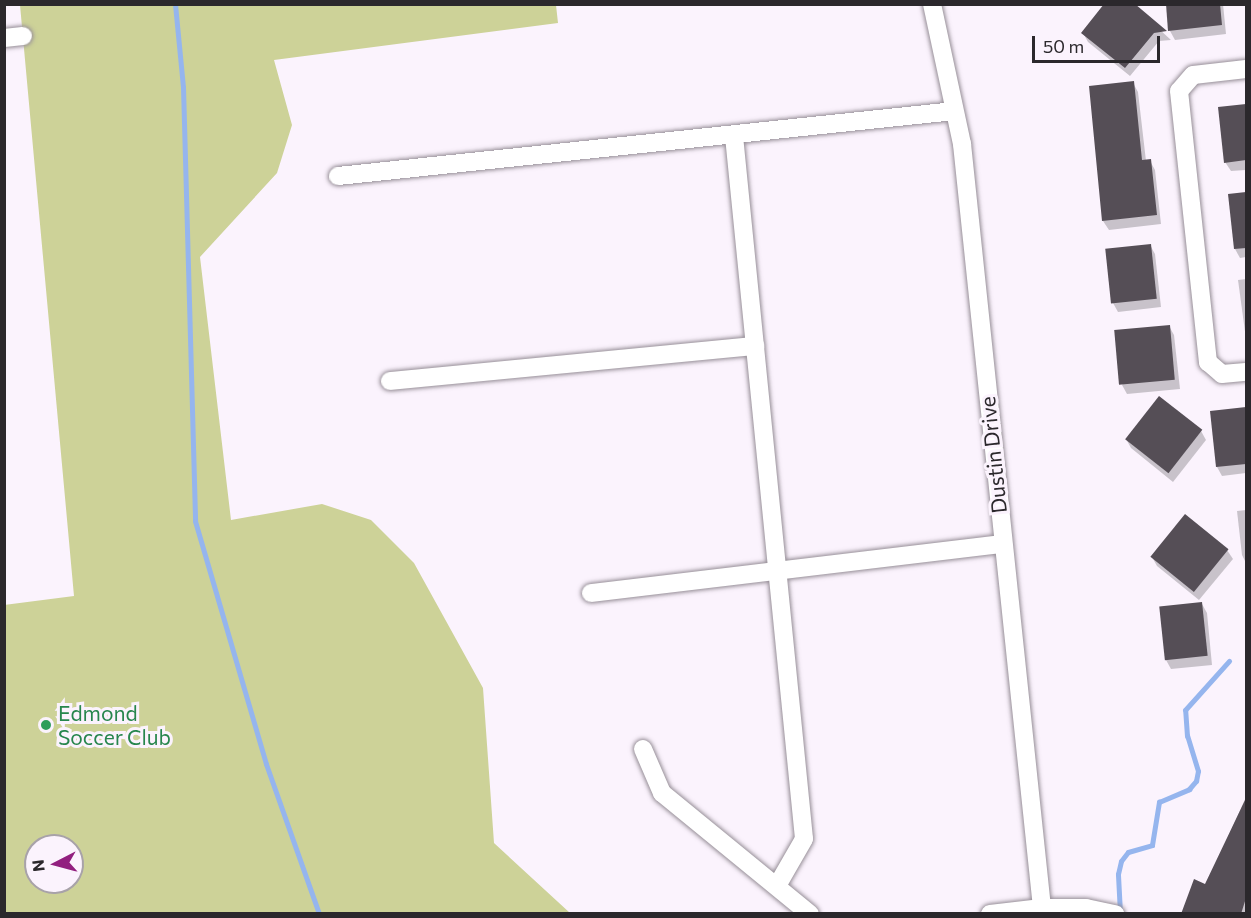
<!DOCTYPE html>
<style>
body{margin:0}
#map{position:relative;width:1251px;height:918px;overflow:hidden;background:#fbf3fd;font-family:Commissioner,sans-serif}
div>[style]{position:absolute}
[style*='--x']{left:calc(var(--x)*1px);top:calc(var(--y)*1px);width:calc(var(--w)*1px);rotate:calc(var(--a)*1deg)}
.green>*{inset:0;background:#cdd298}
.shadow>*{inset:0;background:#0003}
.stream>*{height:5px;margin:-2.5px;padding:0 2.5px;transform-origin:2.5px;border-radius:2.5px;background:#95b5ee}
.building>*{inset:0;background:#554e56;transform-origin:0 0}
.roads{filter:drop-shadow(0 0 2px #978f98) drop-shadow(0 0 2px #978f98)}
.street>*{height:18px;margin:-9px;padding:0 9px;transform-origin:9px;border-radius:9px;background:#fff}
.dots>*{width:16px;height:16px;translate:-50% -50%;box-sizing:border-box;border:3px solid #fbf3fd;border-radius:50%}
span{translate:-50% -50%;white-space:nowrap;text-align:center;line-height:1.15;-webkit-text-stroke:6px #fbf3fd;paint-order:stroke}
.street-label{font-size:21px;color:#2b282c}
.leisure-label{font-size:21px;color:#27864d}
.left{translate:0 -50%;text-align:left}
.frame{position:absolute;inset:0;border:6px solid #2b282c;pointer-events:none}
.north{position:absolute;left:24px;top:834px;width:60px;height:60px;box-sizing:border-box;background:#fbf3fd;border:2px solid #a8a2a9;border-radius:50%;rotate:264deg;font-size:16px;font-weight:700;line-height:24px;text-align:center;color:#2b282c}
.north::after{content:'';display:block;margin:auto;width:21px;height:27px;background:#921f7f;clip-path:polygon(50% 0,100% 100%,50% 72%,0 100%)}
.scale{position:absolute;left:1032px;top:36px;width:128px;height:27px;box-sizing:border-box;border:3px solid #2b282c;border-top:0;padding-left:8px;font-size:18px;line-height:21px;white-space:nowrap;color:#2b282c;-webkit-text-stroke:4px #fbf3fd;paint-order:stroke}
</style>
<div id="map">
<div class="green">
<i style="clip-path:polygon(evenodd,20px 5px,556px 5px,558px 23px,274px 60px,292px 125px,277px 173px,200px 257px,231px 520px,322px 504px,371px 520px,414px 563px,483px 688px,494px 843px,570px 913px,5px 913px,4px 605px,74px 596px,20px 5px,36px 846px,72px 846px,72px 882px,36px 882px,36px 846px)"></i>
</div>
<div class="shadow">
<i style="clip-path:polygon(1132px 4px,1171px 40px,1159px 41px,1130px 76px,1088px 42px,1083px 33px)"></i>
<i style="clip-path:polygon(1167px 4px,1223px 4px,1226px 34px,1175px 40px,1170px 31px)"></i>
<i style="clip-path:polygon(1133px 83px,1138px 92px,1146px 161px,1150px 161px,1155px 170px,1161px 224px,1109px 230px,1103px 221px)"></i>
<i style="clip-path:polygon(1246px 106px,1246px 170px,1231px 171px,1225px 162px,1220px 108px)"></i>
<i style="clip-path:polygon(1246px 194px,1246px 257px,1240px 258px,1235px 249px,1229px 195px)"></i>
<i style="clip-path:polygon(1150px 245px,1155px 254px,1161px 307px,1118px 312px,1113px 303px,1107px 250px)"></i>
<i style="clip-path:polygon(1246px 279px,1246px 339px,1238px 280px)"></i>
<i style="clip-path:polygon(1169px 326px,1174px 335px,1180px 389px,1127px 394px,1122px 385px)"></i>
<i style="clip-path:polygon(1159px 398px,1201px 431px,1206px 440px,1173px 482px,1131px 448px,1126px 439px)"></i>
<i style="clip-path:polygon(1246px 409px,1246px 473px,1222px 476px,1217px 467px,1211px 412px)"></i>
<i style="clip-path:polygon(1246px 510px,1246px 563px,1242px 555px,1237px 511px)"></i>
<i style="clip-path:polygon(1227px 550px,1233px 559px,1199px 600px,1157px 566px,1152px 557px)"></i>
<i style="clip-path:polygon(1202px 604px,1207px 613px,1212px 665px,1171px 669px,1166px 660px,1160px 608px)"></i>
<i style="clip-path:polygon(1246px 797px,1246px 914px,1182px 914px,1206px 886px)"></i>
</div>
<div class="stream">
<i style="--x:175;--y:4;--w:83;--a:84.5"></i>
<i style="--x:183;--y:87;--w:434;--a:88.4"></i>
<i style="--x:195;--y:521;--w:253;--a:73.7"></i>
<i style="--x:266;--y:764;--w:159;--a:70.5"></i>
<i style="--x:1120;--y:913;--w:39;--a:-93"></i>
<i style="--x:1118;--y:874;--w:13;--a:-77"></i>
<i style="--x:1121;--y:861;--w:11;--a:-52"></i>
<i style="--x:1128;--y:852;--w:25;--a:-16"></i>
<i style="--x:1152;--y:845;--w:44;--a:-80.8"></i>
<i style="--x:1159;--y:802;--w:33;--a:-23"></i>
<i style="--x:1189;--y:789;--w:11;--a:-49"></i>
<i style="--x:1196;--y:781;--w:10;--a:-79"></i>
<i style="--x:1198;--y:771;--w:37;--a:-107"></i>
<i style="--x:1187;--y:736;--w:26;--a:-94"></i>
<i style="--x:1185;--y:710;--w:66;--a:-48.1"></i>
</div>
<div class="building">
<i style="clip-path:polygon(1104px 4px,1135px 4px,1167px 31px,1154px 33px,1125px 68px,1081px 33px)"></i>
<i style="clip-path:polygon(1166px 4px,1220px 4px,1222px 25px,1168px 31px)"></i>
<i style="clip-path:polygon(1134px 81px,1142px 160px,1151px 159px,1157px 215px,1102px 221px,1089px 86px)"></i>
<i style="clip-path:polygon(1246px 104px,1246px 160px,1224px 163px,1218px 107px)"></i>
<i style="clip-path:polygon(1246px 192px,1246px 248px,1234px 249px,1228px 194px)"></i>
<i style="left:1151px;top:244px;width:55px;height:46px;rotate:84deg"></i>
<i style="left:1170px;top:325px;width:55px;height:56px;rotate:85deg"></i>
<i style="left:1159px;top:396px;width:55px;height:55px;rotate:38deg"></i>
<i style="clip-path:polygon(1246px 407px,1246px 464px,1216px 467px,1210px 411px)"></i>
<i style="left:1185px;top:514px;width:56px;height:55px;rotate:39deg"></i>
<i style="left:1202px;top:602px;width:54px;height:43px;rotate:84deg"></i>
<i style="clip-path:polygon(1246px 798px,1246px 898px,1241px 914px,1181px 914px,1194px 879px,1205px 884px)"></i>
</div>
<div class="roads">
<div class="street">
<i style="--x:932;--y:4;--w:143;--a:77.9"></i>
<i style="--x:962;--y:144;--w:768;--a:84.02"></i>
<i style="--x:4;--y:38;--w:19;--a:-6"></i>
<i style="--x:1246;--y:69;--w:53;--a:173.5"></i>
<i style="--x:1193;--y:75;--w:21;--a:131"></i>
<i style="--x:1179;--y:91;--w:273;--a:83.9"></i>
<i style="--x:1208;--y:362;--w:18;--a:41"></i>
<i style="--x:1222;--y:374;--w:24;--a:-5"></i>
<i style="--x:734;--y:136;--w:706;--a:84.31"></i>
<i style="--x:804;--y:839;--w:54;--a:119.9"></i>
<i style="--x:338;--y:176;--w:619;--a:-6.02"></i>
<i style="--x:390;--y:381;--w:367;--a:-5.5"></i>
<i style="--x:591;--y:593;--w:414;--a:-6.8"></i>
<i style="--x:643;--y:749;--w:48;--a:66.6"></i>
<i style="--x:662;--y:793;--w:191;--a:39.3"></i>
<i style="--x:990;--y:914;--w:52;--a:-6.6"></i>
<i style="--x:1042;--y:908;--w:44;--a:0"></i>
<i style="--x:1086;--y:908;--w:30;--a:12"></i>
</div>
</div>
<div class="dots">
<i style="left:46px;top:725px;background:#2e9e5b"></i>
</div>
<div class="street-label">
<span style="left:993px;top:455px;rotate:-96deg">Dustin Drive</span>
</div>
<div class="leisure-label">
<span class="left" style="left:58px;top:725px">Edmond<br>Soccer Club</span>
</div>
<div class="frame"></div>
<div class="north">N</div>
<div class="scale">50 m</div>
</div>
